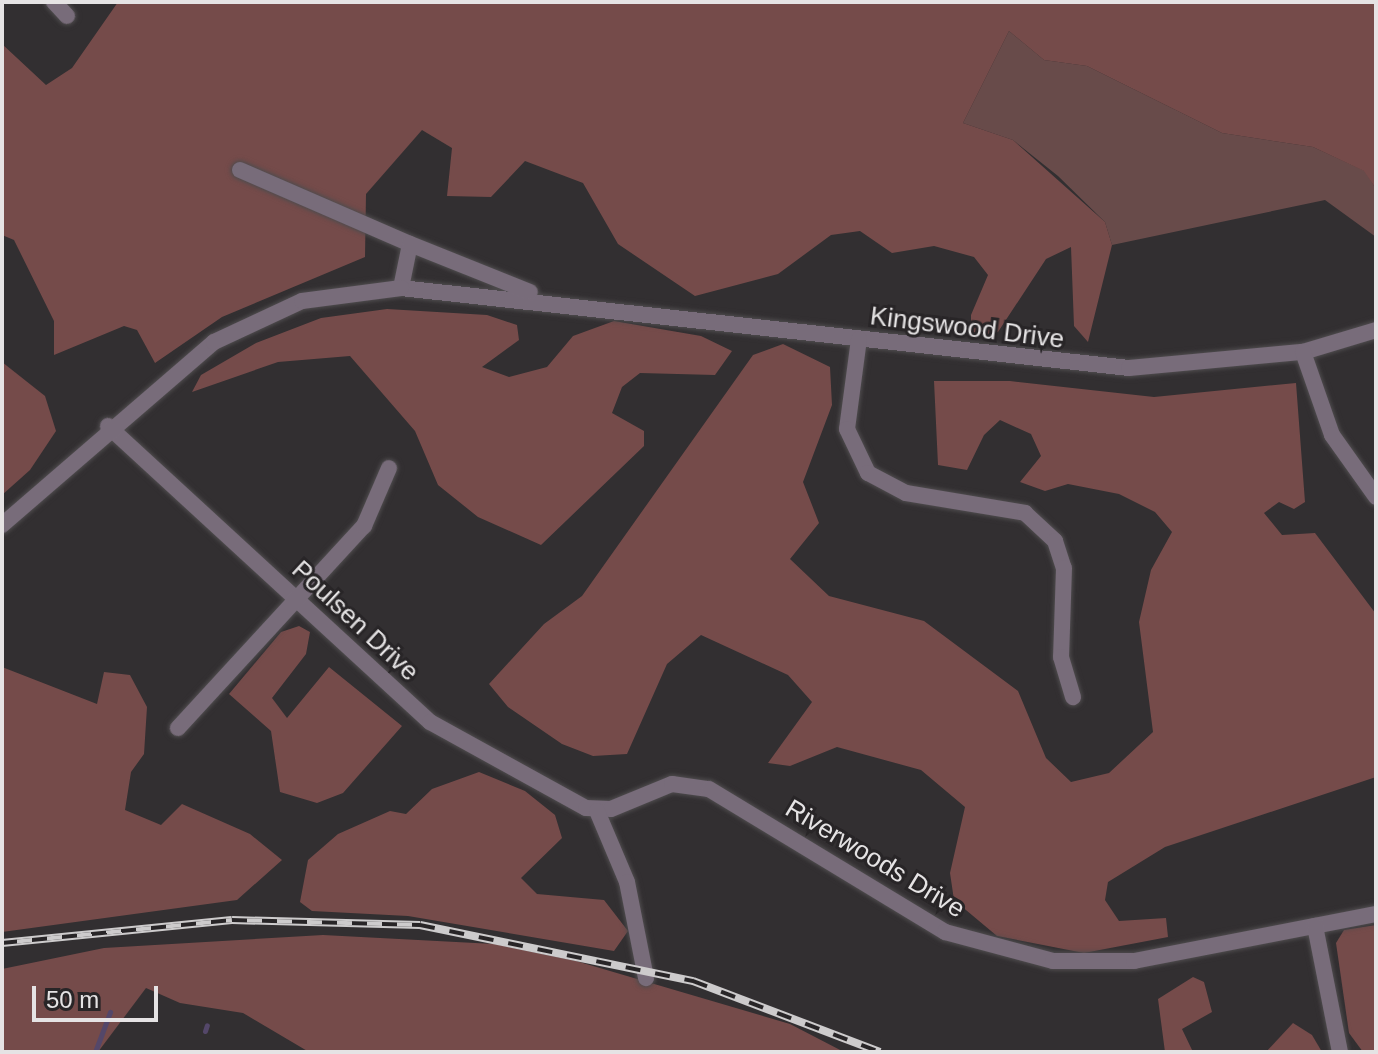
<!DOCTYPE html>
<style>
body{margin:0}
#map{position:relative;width:1378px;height:1054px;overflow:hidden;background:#322f31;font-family:Helvetica,sans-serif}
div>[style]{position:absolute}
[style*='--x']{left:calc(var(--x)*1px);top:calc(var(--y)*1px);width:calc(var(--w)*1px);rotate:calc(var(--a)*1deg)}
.green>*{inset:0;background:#684b4a}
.forest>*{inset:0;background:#754b4a}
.stream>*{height:5px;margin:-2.5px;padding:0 2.5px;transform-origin:2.5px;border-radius:2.5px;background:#544769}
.roads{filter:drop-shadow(0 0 2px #4f4c4e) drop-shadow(0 0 2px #4f4c4e)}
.minor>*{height:16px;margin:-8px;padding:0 8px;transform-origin:8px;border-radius:8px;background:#786c7a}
.rail>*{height:8px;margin-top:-4px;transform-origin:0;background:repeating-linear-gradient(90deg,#282527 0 15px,#cdcbcc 0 30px);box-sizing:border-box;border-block:2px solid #cdcbcc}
span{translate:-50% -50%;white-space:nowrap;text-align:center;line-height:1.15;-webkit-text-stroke:6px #282527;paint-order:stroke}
.street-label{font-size:26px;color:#e5e3e4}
.frame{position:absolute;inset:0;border:4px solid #e5e3e4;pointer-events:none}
.scale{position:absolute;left:32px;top:986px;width:126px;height:36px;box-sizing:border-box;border:4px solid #e5e3e4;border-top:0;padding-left:10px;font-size:24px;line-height:28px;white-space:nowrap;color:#e5e3e4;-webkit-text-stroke:6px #282527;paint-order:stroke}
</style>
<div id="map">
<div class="green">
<i style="clip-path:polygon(1009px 31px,1044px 60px,1087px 66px,1222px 133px,1313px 147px,1365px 171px,1376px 189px,1376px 237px,1325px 200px,1112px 245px,1105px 222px,1058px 176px,1013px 140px,963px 123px)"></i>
</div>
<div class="forest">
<i style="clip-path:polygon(118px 2px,1376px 2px,1376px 189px,1364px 171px,1313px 147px,1222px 133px,1087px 66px,1044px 60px,1009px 31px,963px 123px,1013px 140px,1105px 222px,1112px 245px,1088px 342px,1074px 326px,1071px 247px,1046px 259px,998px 332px,971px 338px,971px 315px,988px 275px,974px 257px,934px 246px,892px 253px,860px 231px,831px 235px,778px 274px,695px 296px,618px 244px,583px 183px,525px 161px,491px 197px,447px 196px,452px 148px,422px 130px,366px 194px,365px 257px,222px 317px,155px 363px,137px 330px,124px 326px,54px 355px,54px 321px,14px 240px,2px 235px,2px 44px,46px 85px,72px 68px)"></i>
<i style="clip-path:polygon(387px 309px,487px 315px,517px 325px,519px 340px,482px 367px,509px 377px,547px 367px,573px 336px,614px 321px,701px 336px,732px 351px,715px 375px,640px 373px,622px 387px,612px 413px,644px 431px,644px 446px,541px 545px,478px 517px,438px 485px,415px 431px,350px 356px,278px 362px,192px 392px,201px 375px,256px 343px,321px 318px)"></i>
<i style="clip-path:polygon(783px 344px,830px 367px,832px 405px,803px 482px,819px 523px,790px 559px,829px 596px,924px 621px,1018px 691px,1046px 758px,1071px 782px,1109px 773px,1153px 732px,1139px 622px,1151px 570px,1172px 532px,1155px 512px,1119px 494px,1068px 484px,1045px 491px,1020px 482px,1041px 456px,1031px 434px,1000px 420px,984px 435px,967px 470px,938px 465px,934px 381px,1010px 381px,1154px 397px,1296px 383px,1305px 502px,1294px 509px,1279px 502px,1264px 513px,1282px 535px,1315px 533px,1376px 614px,1376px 777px,1165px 847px,1108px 882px,1105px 900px,1119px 921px,1166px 918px,1168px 937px,1084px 953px,997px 936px,954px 900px,950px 873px,965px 807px,921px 770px,837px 747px,790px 766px,768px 763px,812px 702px,788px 675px,701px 635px,667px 664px,627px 754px,593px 756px,562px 744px,508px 707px,489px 684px,544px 624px,582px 596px,753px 355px)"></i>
<i style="clip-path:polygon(2px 362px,45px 396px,56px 431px,30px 470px,2px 495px)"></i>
<i style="clip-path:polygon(299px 626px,310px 632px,306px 654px,272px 698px,287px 718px,329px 667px,402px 726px,343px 793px,317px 803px,280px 792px,271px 731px,229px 694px,281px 632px)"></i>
<i style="clip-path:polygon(2px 667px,97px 704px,104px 672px,130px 675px,147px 707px,144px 754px,131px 772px,125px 810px,161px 825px,182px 804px,250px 834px,282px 860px,237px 900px,2px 932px)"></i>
<i style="clip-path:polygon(479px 772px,525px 791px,555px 815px,562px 838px,521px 878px,537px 894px,604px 900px,628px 931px,614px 951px,408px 916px,312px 911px,300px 902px,308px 860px,338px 834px,390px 811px,406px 814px,432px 789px)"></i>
<i style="clip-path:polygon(1376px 925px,1376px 1052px,1363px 1052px,1349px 1033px,1336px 943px,1344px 930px)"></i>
<i style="clip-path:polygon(323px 935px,494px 944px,576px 961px,790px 1024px,844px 1052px,309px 1052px,243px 1013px,180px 1003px,146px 988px,98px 1052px,2px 1052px,2px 969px,104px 948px)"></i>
<i style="clip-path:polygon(1193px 977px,1204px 982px,1212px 1012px,1182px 1029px,1193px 1052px,1165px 1052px,1158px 999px)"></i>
<i style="clip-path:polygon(1293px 1023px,1312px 1035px,1322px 1052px,1266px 1052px)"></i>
</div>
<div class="stream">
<i style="--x:205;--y:1031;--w:6;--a:-72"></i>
<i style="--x:95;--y:1052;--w:43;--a:-69.4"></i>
</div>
<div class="roads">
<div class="minor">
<i style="--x:54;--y:2;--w:19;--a:47"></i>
<i style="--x:240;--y:170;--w:185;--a:23.5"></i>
<i style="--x:410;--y:244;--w:45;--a:101.6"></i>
<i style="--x:401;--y:288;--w:732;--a:6.27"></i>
<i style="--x:1129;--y:368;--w:175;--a:-5.3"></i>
<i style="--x:1303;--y:352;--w:76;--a:-16.8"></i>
<i style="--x:410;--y:244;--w:129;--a:21.8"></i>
<i style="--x:859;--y:339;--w:91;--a:97.6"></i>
<i style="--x:847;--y:429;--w:49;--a:64.5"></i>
<i style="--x:868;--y:473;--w:43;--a:27.8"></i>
<i style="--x:906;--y:493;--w:121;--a:9.5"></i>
<i style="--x:1025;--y:513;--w:41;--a:43"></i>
<i style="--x:1055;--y:541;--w:28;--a:72"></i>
<i style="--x:1064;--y:568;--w:89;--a:91.9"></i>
<i style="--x:1061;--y:657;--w:42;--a:73.3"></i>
<i style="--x:1303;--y:352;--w:88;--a:70.7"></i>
<i style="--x:1332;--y:435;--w:76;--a:54.6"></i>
<i style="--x:108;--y:426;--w:437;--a:42.6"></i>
<i style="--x:430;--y:722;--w:178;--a:28.9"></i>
<i style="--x:586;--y:808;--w:25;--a:2"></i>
<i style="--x:611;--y:809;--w:66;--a:-22.3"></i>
<i style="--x:672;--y:784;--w:37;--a:8"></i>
<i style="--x:709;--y:789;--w:276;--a:31.2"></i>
<i style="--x:945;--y:932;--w:112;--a:15"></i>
<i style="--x:1053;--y:961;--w:81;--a:0"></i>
<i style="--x:1134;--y:961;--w:247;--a:-11"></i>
<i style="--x:2;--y:525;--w:280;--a:-40.8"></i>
<i style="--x:214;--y:342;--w:97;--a:-25"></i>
<i style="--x:302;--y:301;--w:100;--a:-7.5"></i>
<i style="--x:178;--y:728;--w:275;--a:-47.4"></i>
<i style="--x:364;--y:526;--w:63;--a:-66.7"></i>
<i style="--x:597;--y:811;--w:77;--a:67.1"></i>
<i style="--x:627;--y:882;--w:98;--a:78.8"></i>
<i style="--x:1315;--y:926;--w:128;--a:78.8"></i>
</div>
</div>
<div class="rail">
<i style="--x:2;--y:943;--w:231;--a:-5.7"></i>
<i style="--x:232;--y:920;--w:188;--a:1.5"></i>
<i style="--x:420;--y:925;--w:279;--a:11.6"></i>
<i style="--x:693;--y:981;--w:200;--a:20.8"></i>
</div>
<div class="street-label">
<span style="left:967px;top:328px;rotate:7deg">Kingswood Drive</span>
<span style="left:355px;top:621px;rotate:43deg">Poulsen Drive</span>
<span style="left:875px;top:859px;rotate:31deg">Riverwoods Drive</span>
</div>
<div class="frame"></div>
<div class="scale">50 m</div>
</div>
